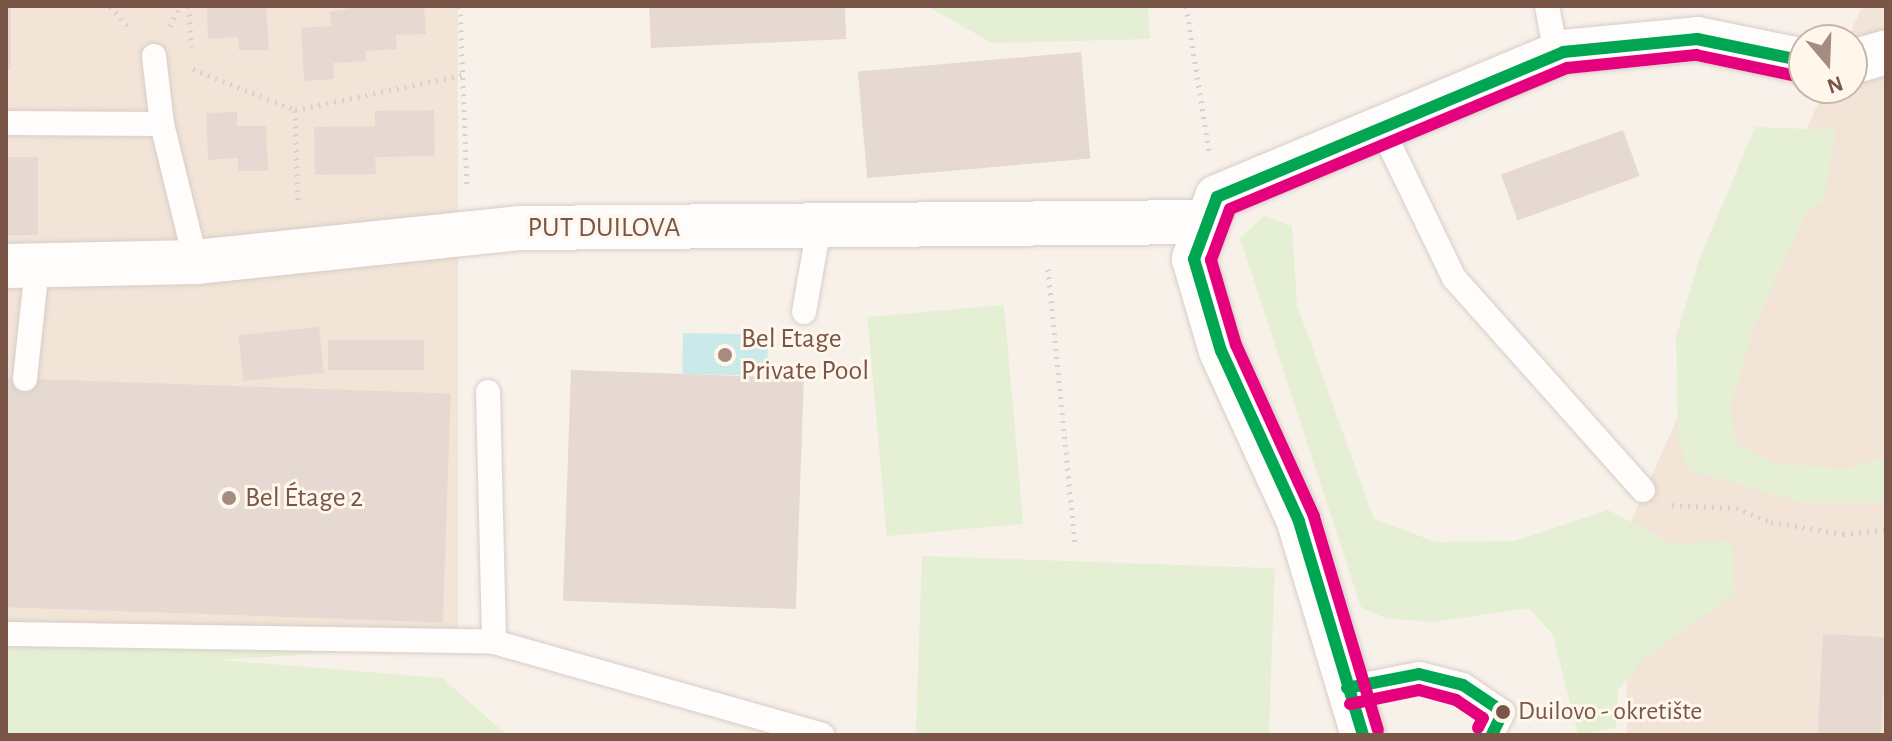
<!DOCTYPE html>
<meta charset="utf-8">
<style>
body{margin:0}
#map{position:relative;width:1892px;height:741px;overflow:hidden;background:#f8f1ea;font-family:"Alegreya Sans",sans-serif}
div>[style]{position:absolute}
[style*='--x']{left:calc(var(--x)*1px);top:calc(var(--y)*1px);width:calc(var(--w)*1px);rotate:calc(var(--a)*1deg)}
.residential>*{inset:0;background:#f2e4d7;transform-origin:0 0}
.green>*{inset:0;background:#e5efd3;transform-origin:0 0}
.water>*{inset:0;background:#cae9e9;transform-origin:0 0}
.building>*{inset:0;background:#e5d9d2;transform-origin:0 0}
.path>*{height:5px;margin-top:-2.5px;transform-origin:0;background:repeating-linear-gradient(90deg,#dbd1cc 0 2px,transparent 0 8px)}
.roads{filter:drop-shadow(0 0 2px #d6cdc7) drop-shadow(0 0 2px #d6cdc7)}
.service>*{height:24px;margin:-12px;padding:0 12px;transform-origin:12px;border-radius:12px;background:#fefdfc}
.minor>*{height:44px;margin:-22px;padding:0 22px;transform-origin:22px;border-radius:22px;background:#fefdfc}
.bus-1>*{height:12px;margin:-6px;padding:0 6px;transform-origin:6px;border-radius:6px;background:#00a651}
.bus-2>*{height:12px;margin:-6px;padding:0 6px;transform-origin:6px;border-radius:6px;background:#e5007d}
.dots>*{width:22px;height:22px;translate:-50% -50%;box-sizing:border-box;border:4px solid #fff6ec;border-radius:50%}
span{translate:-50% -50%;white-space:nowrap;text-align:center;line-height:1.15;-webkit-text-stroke:6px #fff6ec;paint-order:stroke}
.bus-label{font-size:26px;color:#795647}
.left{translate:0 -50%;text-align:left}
.street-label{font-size:28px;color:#795647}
.poi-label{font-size:28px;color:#795647}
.frame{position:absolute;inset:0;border:8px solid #795647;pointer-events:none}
.north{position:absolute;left:1788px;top:24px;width:80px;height:80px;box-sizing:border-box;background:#fff6ec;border:2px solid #c9b6aa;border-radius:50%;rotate:161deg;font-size:22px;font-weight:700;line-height:32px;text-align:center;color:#795647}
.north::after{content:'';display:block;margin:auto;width:28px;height:36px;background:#a58c80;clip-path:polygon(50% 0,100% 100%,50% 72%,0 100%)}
</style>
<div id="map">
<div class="residential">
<i style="left:6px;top:6px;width:452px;height:638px"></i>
<i style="clip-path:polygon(1886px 6px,1886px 735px,1627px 735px,1626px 533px,1825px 88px,1852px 88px,1852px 40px,1847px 40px,1861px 9px)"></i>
</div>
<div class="green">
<i style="clip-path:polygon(927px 6px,1148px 6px,1150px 39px,992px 43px)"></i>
<i style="clip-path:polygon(1755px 127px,1836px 130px,1823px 202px,1806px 213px,1754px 327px,1730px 408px,1737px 444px,1774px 463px,1845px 469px,1886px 456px,1886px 503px,1804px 503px,1688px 470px,1678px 438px,1676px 337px,1699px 260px)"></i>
<i style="clip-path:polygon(1264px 216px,1292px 226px,1297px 305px,1374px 519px,1436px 542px,1515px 541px,1608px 510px,1673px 544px,1732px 541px,1735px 593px,1643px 660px,1618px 690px,1616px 728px,1578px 735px,1553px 635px,1529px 608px,1433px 622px,1385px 618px,1361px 607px,1240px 238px)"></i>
<i style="left:1004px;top:305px;width:220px;height:137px;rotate:85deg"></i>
<i style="left:922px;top:556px;width:353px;height:178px;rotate:2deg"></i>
<i style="clip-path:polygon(494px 642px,219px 660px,442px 678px,507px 735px,6px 735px,6px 644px)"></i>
</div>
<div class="water">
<i style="left:683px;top:333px;width:85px;height:41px;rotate:1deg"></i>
</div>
<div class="building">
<i style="left:6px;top:6px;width:5px;height:63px"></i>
<i style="clip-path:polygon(207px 6px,266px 6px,269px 50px,239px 50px,238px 37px,208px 39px)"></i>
<i style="clip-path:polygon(361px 6px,424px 6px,426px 34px,396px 35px,397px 49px,365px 51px,366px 61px,333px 63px,334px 79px,304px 81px,301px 28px,331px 26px,330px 12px)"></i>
<i style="clip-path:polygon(649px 6px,845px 6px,846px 39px,651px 48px)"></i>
<i style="left:1081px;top:52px;width:107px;height:224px;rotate:85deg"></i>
<i style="clip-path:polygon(434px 110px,435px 156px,375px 157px,376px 174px,315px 175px,314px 127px,375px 126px,375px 111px)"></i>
<i style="clip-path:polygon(237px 112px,237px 126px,266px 126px,268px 171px,238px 171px,238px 158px,208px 160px,206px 113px)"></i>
<i style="left:1623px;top:130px;width:49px;height:130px;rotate:70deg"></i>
<i style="left:6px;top:157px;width:32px;height:78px"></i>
<i style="left:319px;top:327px;width:46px;height:81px;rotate:84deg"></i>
<i style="left:424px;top:340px;width:30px;height:96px;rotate:90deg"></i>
<i style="left:571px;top:370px;width:233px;height:231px;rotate:2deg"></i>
<i style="left:6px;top:378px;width:445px;height:229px;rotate:2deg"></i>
<i style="left:1823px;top:634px;width:63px;height:101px;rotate:3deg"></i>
</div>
<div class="path">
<i style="--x:110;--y:6;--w:30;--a:49"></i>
<i style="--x:189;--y:6;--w:41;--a:87.2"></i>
<i style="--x:460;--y:6;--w:183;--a:87.8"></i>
<i style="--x:1186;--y:6;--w:147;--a:81"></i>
<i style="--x:170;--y:26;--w:22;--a:-63"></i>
<i style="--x:193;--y:69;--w:110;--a:21.9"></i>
<i style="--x:295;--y:110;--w:172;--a:-11.8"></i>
<i style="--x:295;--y:110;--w:95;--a:88.2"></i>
<i style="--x:1048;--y:269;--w:278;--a:84.4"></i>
<i style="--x:1672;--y:505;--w:64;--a:2.7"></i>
<i style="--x:1736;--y:508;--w:38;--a:22"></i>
<i style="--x:1771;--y:522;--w:73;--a:9.5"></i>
<i style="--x:1843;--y:534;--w:43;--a:-5.3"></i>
</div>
<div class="roads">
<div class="service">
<i style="--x:1547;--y:6;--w:49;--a:79.4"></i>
<i style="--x:154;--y:56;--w:68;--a:83.3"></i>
<i style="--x:6;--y:123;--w:156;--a:0.4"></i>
<i style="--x:162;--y:124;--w:142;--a:76.2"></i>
<i style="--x:1381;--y:127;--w:168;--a:64.2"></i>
<i style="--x:1454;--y:278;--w:284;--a:48.3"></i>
<i style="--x:804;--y:312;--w:86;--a:-80"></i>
<i style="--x:25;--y:379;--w:114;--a:-83.9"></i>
<i style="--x:488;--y:392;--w:250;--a:88.6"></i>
<i style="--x:6;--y:634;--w:488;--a:0.9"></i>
<i style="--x:494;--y:642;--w:341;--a:15.8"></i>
<i style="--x:1347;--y:688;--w:73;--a:-11"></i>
<i style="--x:1419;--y:674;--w:45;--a:14"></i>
<i style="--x:1463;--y:685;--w:48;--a:34"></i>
<i style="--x:1503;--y:712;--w:25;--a:116"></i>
</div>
<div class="minor">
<i style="--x:1852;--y:62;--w:35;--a:-16"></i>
<i style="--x:6;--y:266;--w:190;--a:-1.2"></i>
<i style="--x:196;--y:262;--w:325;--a:-6"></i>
<i style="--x:519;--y:228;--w:685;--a:-0.5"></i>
<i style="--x:1363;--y:735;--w:223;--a:-106.7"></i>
<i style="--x:1299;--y:521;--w:187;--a:-114.6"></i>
<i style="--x:1221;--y:351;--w:96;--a:-106.4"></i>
<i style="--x:1194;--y:259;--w:66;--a:-69.6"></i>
<i style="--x:1217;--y:197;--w:375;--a:-22.7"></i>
<i style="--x:1563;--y:52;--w:135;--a:-5.5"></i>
<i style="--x:1697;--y:39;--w:109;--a:11.6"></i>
</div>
</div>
<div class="bus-1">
<i style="--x:1347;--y:688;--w:73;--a:-11"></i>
<i style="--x:1419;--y:674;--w:45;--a:14"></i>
<i style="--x:1463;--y:685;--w:48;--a:34"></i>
<i style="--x:1503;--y:712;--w:25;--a:116"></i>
<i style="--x:1363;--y:735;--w:223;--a:-106.7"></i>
<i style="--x:1299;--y:521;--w:187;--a:-114.6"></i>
<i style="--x:1221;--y:351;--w:96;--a:-106.4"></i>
<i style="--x:1194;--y:259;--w:66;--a:-69.6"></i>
<i style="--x:1217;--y:197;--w:375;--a:-22.7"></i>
<i style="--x:1563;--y:52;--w:135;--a:-5.5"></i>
<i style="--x:1697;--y:39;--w:109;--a:11.6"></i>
</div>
<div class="bus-2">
<i style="--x:1350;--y:704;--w:70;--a:-11.5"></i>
<i style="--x:1419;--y:690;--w:38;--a:15"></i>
<i style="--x:1456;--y:700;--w:32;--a:34"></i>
<i style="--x:1483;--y:718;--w:11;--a:117"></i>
<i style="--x:1378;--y:730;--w:223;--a:-106.7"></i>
<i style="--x:1314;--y:516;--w:188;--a:-114.5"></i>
<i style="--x:1236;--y:345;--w:89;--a:-106.4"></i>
<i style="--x:1211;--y:260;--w:54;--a:-69.6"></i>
<i style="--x:1230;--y:209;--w:365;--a:-22.7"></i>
<i style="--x:1567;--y:68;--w:130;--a:-5.8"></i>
<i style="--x:1696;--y:55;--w:107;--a:11.8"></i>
</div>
<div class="dots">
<i style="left:725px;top:355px;background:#a58c80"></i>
<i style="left:229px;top:498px;background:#a58c80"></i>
<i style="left:1503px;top:712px;background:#795647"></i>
</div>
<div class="bus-label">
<span class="left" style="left:1518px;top:712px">Duilovo - okretište</span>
</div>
<div class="street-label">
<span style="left:604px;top:228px">PUT DUILOVA</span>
</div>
<div class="poi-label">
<span class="left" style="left:741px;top:355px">Bel Etage<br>Private Pool</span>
<span class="left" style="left:245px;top:498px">Bel Étage 2</span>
</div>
<div class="frame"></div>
<div class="north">N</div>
</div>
